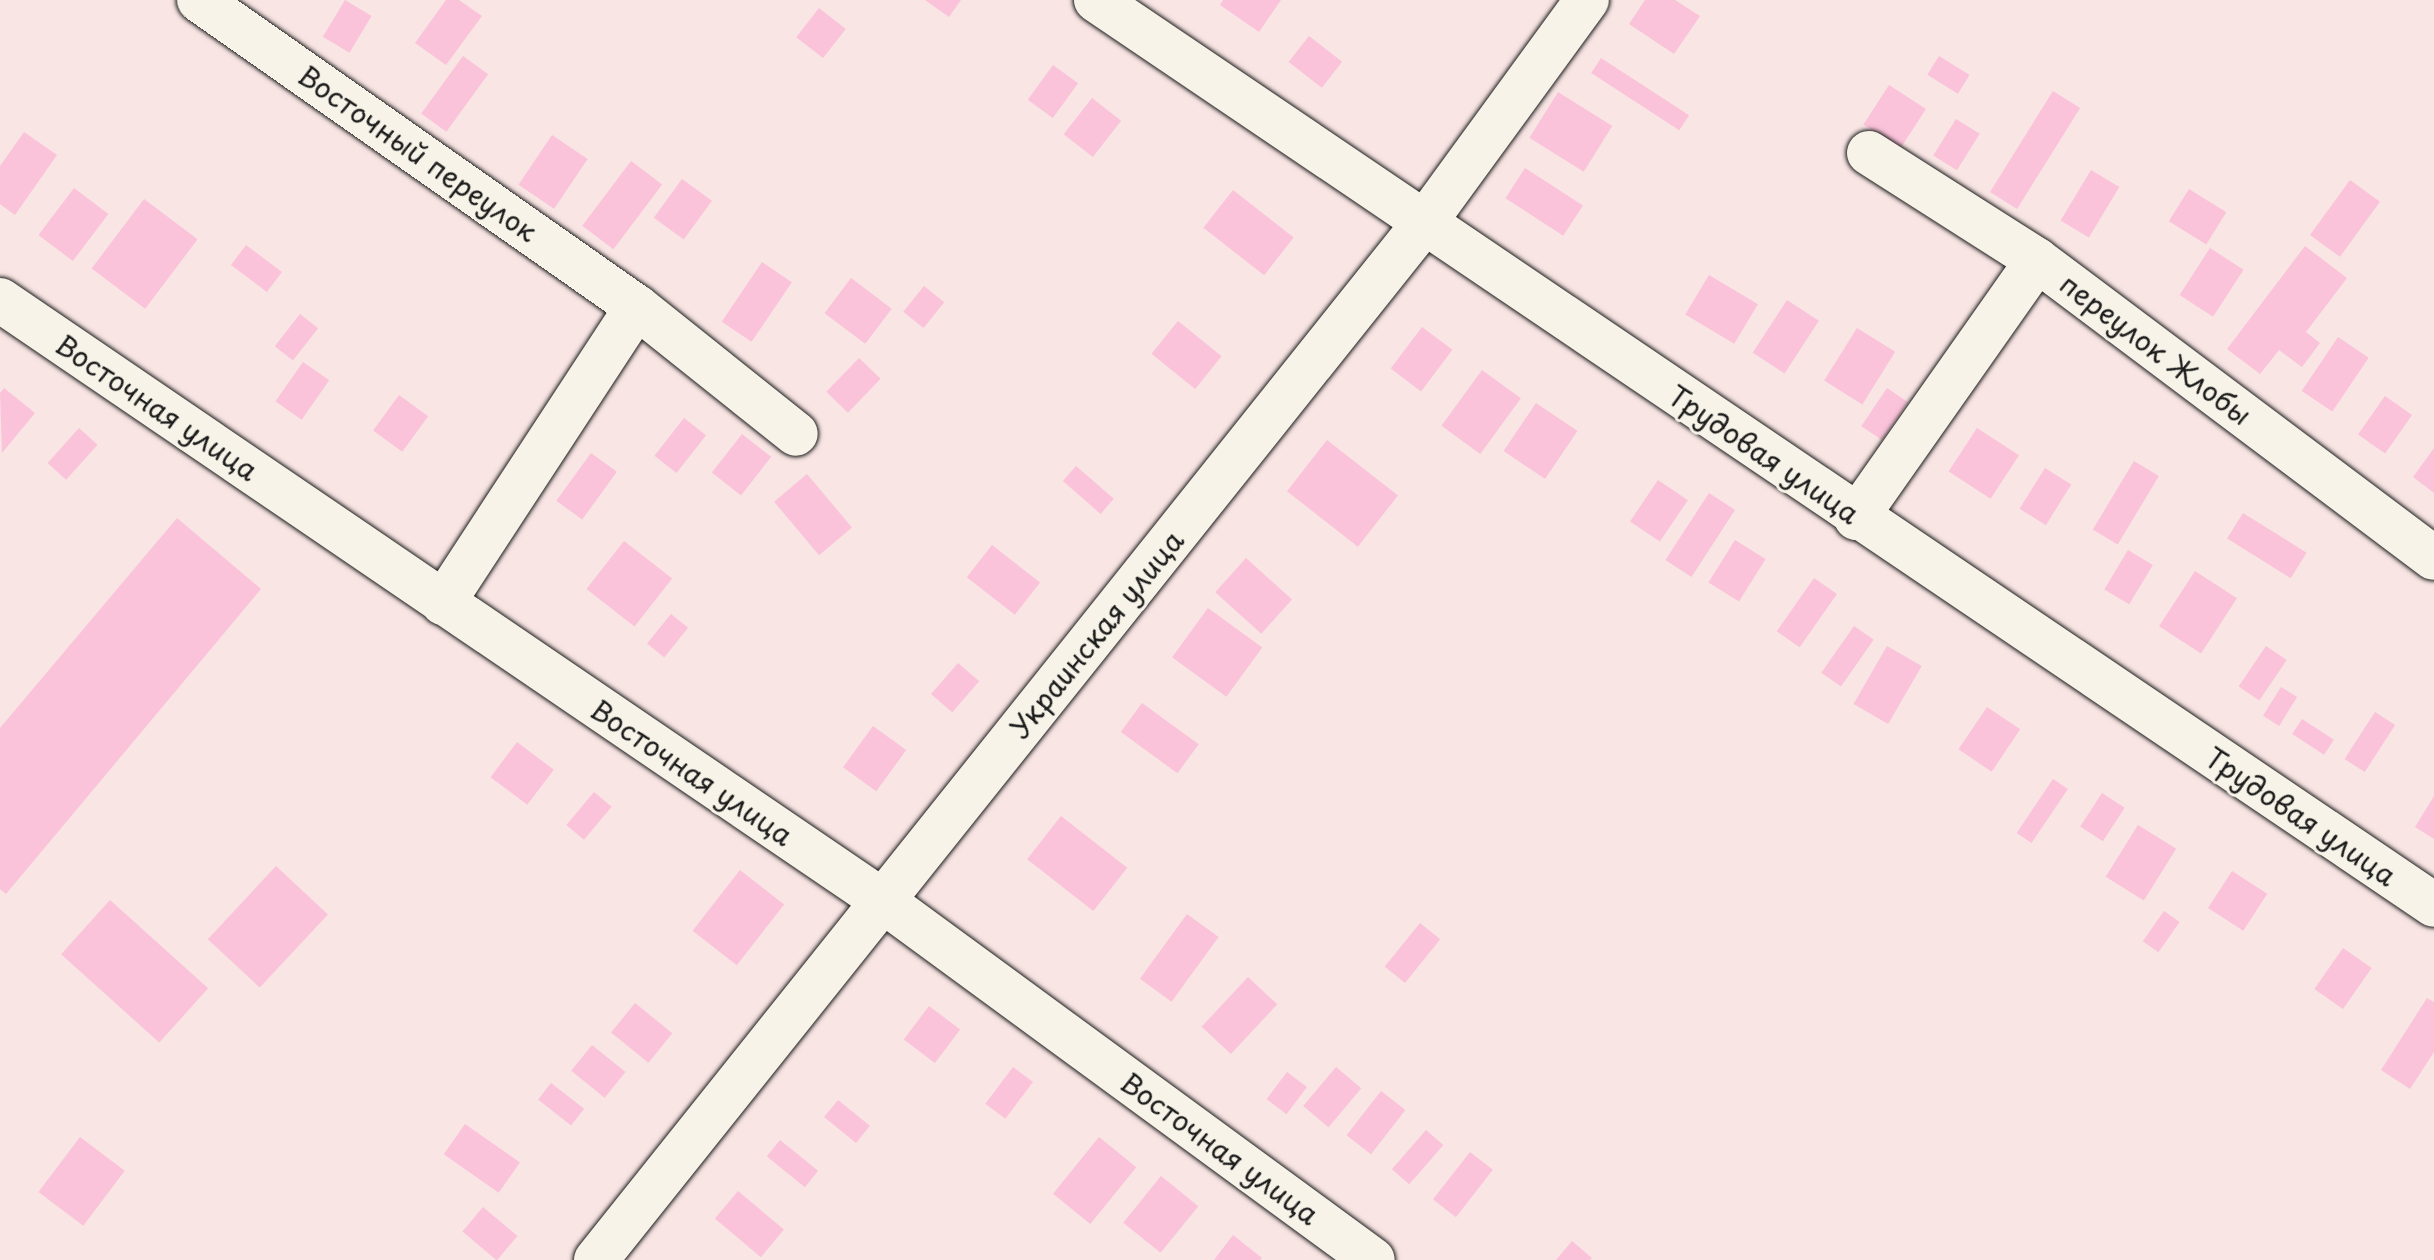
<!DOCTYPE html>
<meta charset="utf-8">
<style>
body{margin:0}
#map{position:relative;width:2434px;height:1260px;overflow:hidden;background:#f8e5e4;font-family:"Playpen Sans",sans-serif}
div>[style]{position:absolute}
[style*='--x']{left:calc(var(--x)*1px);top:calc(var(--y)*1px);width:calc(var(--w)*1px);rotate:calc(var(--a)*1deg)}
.building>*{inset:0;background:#fbc3da;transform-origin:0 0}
.roads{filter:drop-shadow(0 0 2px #1c1c1c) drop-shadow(0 0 2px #1c1c1c)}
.minor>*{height:44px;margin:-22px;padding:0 22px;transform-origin:22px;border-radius:22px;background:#f7f3e8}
span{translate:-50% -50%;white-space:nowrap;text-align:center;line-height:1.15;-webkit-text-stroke:6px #f7f3e8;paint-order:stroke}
.street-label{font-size:28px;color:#1c1c1c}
</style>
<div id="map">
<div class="building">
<i style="left:345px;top:0;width:31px;height:43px;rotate:31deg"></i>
<i style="clip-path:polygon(446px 0,459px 0,482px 16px,446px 65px,415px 43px)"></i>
<i style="clip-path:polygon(925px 0,961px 0,949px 17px)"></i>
<i style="clip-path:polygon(1223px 0,1281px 0,1259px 32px,1220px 5px)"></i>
<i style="clip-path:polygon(1645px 0,1675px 0,1700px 16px,1674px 54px,1629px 24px)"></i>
<i style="left:819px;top:8px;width:34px;height:37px;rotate:38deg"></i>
<i style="left:1309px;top:36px;width:42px;height:33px;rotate:38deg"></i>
<i style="left:463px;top:56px;width:31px;height:71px;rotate:36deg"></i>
<i style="left:1939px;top:56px;width:36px;height:22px;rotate:32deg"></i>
<i style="left:1601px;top:58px;width:105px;height:18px;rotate:33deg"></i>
<i style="left:1053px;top:65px;width:31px;height:43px;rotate:36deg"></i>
<i style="left:1889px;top:85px;width:44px;height:47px;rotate:33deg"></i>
<i style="left:2053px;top:91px;width:32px;height:119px;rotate:32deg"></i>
<i style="left:1558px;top:92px;width:64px;height:54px;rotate:32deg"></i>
<i style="left:1092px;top:98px;width:37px;height:46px;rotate:38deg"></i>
<i style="left:1956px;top:119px;width:28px;height:43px;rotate:32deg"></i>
<i style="clip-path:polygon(24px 132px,57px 155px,15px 215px,0 204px,0 166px)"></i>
<i style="left:552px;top:135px;width:43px;height:60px;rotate:34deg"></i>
<i style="left:631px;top:161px;width:39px;height:81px;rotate:37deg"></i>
<i style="left:1525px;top:168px;width:69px;height:36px;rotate:33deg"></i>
<i style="left:2091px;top:170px;width:33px;height:59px;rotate:31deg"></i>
<i style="left:682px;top:179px;width:37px;height:48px;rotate:36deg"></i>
<i style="left:2350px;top:180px;width:37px;height:68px;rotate:36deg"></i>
<i style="left:74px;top:188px;width:43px;height:59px;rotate:37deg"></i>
<i style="left:2189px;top:189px;width:44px;height:38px;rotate:32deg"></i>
<i style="left:1233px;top:190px;width:77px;height:48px;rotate:38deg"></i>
<i style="left:144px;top:199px;width:67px;height:87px;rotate:37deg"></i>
<i style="left:246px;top:245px;width:45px;height:25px;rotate:37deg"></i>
<i style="clip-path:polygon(2305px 246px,2347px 278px,2306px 332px,2320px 343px,2302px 367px,2279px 350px,2260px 374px,2227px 349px)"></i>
<i style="left:2210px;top:248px;width:40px;height:56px;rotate:33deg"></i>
<i style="left:762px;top:262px;width:36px;height:72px;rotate:34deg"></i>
<i style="left:1709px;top:275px;width:57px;height:46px;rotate:31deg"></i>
<i style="left:851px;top:278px;width:51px;height:44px;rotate:37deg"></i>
<i style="left:924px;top:286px;width:26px;height:33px;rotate:39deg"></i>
<i style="left:1787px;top:300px;width:38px;height:63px;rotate:33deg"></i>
<i style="left:300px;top:314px;width:23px;height:41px;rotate:38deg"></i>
<i style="left:1178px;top:321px;width:56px;height:42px;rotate:39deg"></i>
<i style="left:1422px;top:327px;width:38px;height:52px;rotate:37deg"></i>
<i style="left:1857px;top:328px;width:45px;height:62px;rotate:32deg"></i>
<i style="left:2338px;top:337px;width:37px;height:65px;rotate:34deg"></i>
<i style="left:859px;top:358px;width:30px;height:47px;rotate:44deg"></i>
<i style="left:303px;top:362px;width:32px;height:48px;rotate:35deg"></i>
<i style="left:1482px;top:370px;width:48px;height:69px;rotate:36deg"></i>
<i style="clip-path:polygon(4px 388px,35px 413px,2px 453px,0 393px)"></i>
<i style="left:1887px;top:388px;width:25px;height:46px;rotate:34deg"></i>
<i style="left:399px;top:395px;width:36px;height:44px;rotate:36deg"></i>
<i style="left:2385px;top:396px;width:33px;height:47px;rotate:35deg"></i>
<i style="left:1536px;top:403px;width:50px;height:58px;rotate:34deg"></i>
<i style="left:684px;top:418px;width:28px;height:48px;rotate:38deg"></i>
<i style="left:79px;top:428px;width:25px;height:47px;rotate:42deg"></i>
<i style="left:1977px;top:428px;width:50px;height:52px;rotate:33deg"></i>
<i style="left:742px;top:434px;width:37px;height:49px;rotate:38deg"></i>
<i style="left:1327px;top:440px;width:90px;height:65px;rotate:38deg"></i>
<i style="clip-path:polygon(2434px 448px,2434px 493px,2413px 477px)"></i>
<i style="left:591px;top:453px;width:32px;height:59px;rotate:36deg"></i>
<i style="left:2134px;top:461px;width:29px;height:80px;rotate:31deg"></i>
<i style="left:1076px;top:466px;width:50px;height:20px;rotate:41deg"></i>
<i style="left:2045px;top:468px;width:31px;height:48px;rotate:32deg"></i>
<i style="left:807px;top:474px;width:70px;height:43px;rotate:50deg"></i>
<i style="left:1658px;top:480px;width:36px;height:50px;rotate:34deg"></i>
<i style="left:1709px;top:493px;width:31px;height:80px;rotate:33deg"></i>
<i style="left:2243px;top:513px;width:75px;height:30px;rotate:32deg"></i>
<i style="clip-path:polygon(177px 518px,261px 589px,6px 894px,0 889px,0 728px)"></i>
<i style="left:1735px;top:540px;width:36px;height:50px;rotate:32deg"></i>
<i style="left:624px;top:541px;width:61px;height:61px;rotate:38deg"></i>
<i style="left:992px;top:545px;width:61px;height:41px;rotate:38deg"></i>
<i style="left:2128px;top:550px;width:29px;height:46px;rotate:31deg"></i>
<i style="left:1246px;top:558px;width:62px;height:46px;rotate:42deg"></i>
<i style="left:2195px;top:571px;width:50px;height:66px;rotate:33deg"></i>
<i style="left:1814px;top:578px;width:28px;height:65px;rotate:35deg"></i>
<i style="left:1208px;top:608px;width:67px;height:61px;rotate:36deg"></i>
<i style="left:671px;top:614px;width:22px;height:38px;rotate:39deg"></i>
<i style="left:1854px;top:626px;width:24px;height:57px;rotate:35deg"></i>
<i style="left:1887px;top:646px;width:40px;height:67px;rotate:30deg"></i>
<i style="left:2266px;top:646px;width:25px;height:49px;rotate:34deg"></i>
<i style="left:958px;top:663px;width:28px;height:41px;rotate:41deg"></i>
<i style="left:2281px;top:687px;width:19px;height:34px;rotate:32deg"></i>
<i style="left:1142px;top:703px;width:70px;height:36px;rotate:36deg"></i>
<i style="left:1987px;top:707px;width:40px;height:51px;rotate:34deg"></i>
<i style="left:2375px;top:712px;width:24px;height:56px;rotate:33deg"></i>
<i style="left:2302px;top:719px;width:38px;height:18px;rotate:33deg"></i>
<i style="left:873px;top:726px;width:41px;height:51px;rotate:36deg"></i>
<i style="left:517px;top:742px;width:46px;height:44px;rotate:37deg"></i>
<i style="left:2053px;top:779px;width:18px;height:65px;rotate:34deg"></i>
<i style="left:594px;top:792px;width:23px;height:43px;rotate:40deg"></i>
<i style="left:2102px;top:793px;width:27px;height:40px;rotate:33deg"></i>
<i style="clip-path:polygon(2434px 796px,2434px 839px,2415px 827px)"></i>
<i style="left:1061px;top:816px;width:84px;height:55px;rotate:38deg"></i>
<i style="left:2138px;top:825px;width:45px;height:61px;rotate:32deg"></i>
<i style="left:276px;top:866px;width:71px;height:100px;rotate:43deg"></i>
<i style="left:740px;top:870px;width:56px;height:77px;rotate:38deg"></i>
<i style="left:2232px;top:871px;width:42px;height:44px;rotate:33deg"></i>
<i style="left:110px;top:900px;width:132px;height:73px;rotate:42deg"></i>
<i style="left:2164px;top:911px;width:19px;height:37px;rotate:35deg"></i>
<i style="left:1187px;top:914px;width:39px;height:80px;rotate:36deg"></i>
<i style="left:1420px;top:923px;width:26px;height:56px;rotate:39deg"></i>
<i style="left:2343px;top:948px;width:35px;height:50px;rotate:35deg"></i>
<i style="left:1248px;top:977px;width:40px;height:68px;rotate:43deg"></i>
<i style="clip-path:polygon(2427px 998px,2434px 1002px,2434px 1052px,2410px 1089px,2381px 1070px)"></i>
<i style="left:635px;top:1003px;width:48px;height:38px;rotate:39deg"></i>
<i style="left:929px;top:1006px;width:39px;height:42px;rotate:37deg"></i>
<i style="left:592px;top:1045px;width:43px;height:33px;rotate:39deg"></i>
<i style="left:1013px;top:1067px;width:25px;height:46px;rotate:37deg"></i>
<i style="left:1336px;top:1067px;width:33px;height:51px;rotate:40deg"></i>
<i style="left:1287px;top:1072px;width:25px;height:34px;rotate:37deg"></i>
<i style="left:551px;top:1083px;width:42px;height:21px;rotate:38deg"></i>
<i style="left:1381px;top:1091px;width:31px;height:56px;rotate:38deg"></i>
<i style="left:838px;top:1100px;width:41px;height:22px;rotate:39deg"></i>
<i style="left:465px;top:1124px;width:67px;height:37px;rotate:35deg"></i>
<i style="left:1426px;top:1130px;width:23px;height:52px;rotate:41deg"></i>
<i style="left:80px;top:1137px;width:56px;height:69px;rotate:37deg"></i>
<i style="left:1099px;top:1137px;width:48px;height:73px;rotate:39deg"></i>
<i style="left:780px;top:1140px;width:49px;height:21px;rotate:39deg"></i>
<i style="left:1470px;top:1152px;width:29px;height:60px;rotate:38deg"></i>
<i style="left:1161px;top:1176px;width:48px;height:60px;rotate:39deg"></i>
<i style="left:738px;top:1191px;width:60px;height:36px;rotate:40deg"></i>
<i style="left:483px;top:1207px;width:45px;height:32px;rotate:40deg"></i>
<i style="clip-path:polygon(1233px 1235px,1262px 1258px,1260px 1260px,1214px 1260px)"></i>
<i style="clip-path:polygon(1572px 1241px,1592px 1258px,1590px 1260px,1556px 1260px)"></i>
</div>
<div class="roads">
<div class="minor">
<i style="--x:199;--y:0;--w:535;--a:35.03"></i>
<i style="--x:637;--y:307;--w:203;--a:38.6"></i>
<i style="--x:1096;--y:0;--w:1615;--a:34.07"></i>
<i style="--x:1869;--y:153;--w:199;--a:32.5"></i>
<i style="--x:2037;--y:260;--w:496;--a:36.9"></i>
<i style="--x:0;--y:300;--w:1068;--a:34.24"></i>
<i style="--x:883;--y:901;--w:607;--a:36.23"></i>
<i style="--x:1856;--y:518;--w:315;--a:-54.9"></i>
<i style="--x:443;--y:603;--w:354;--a:-56.8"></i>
<i style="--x:596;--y:1260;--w:1328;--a:-51.39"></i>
<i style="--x:1425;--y:222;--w:275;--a:-53.9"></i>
</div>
</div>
<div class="street-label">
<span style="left:418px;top:153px;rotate:35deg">Восточный переулок</span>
<span style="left:2156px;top:349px;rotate:37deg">переулок Жлобы</span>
<span style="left:157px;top:407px;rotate:34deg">Восточная улица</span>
<span style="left:1764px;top:454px;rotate:34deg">Трудовая улица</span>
<span style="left:1096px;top:634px;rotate:-51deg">Украинская улица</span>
<span style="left:692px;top:772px;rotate:34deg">Восточная улица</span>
<span style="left:2301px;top:816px;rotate:34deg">Трудовая улица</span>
<span style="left:1220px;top:1148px;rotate:36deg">Восточная улица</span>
</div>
</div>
